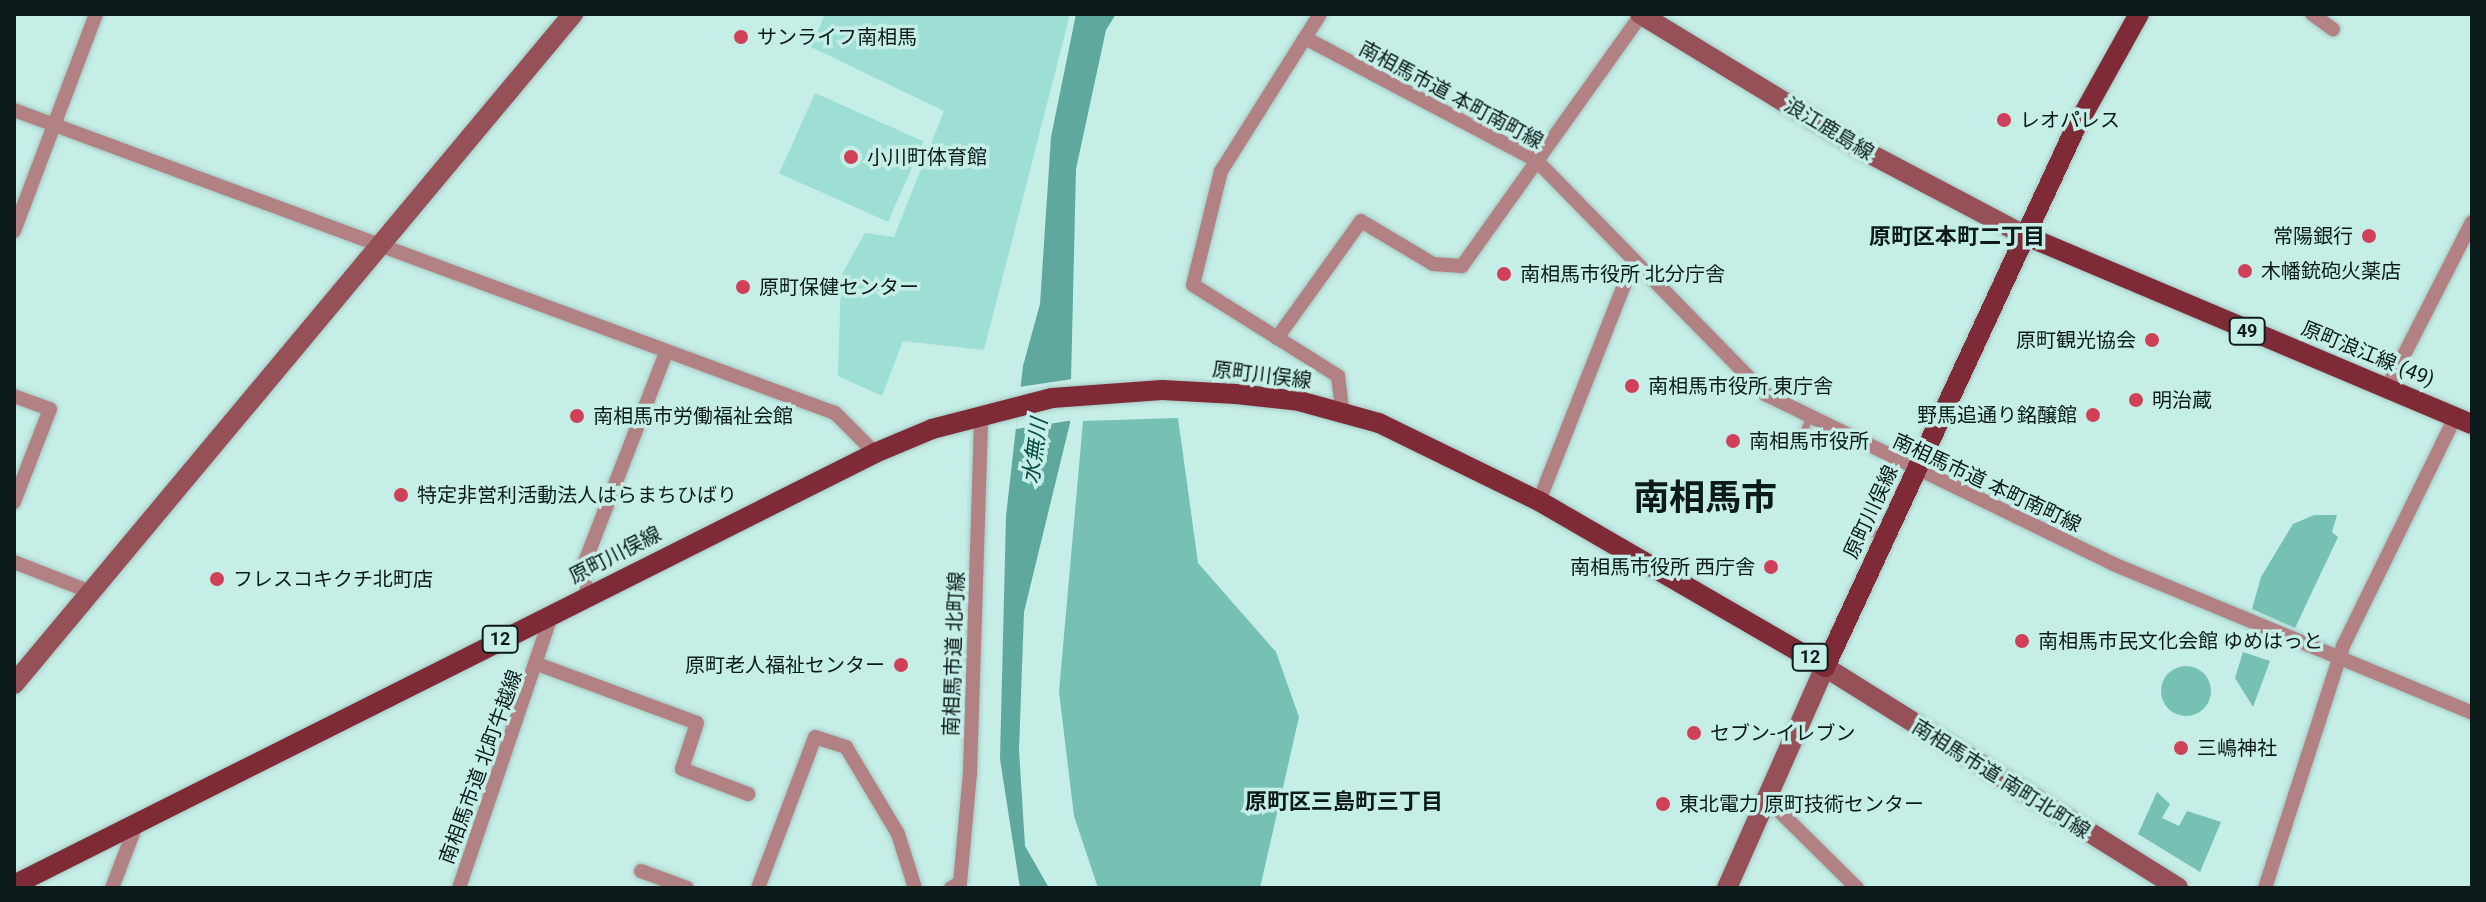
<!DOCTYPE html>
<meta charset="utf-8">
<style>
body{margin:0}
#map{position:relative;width:2486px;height:902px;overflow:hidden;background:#c5eee7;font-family:Roboto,"Noto Sans JP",sans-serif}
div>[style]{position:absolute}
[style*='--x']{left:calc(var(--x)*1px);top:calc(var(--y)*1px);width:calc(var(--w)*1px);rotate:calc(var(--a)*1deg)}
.green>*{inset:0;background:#9ddfd4;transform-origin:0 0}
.forest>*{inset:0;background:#76c0b4}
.round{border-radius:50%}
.water>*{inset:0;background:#5fa89d}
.pier>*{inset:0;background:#c5eee7}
.roads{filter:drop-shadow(0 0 2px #a4c8c2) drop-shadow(0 0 2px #a4c8c2)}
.lane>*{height:7px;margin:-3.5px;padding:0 3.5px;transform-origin:3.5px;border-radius:3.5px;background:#b28184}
.street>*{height:14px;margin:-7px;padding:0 7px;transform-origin:7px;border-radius:7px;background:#b28184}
.secondary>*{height:20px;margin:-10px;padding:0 10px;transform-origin:10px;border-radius:10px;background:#965057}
.primary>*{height:20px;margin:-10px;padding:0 10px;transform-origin:10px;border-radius:10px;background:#7f2b37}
.dots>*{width:22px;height:22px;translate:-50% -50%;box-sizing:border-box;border:4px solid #c5eee7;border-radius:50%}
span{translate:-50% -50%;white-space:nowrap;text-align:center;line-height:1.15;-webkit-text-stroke:7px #c5eee7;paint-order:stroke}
.shield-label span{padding:2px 6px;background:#c5eee7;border:2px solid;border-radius:6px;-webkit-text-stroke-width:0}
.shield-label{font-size:18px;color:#0c1b19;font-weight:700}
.poi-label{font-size:20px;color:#0c1b19}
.left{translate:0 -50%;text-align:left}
.right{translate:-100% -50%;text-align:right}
.street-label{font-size:20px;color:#0c1b19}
.neighbourhood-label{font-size:22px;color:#0c1b19;font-weight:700}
.water-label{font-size:22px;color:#074b43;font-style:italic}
.town-label{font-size:36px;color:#0c1b19;font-weight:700}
.frame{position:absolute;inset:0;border:16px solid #0c1b19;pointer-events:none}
</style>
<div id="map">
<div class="green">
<i style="clip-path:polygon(825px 14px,1070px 14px,984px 350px,903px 341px,882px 396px,838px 376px,841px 276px,865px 233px,894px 237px,944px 111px,811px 47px)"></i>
<i style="left:815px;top:93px;width:119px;height:88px;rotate:24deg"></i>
</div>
<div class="forest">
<i style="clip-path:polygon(1178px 418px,1198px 563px,1276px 652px,1299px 717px,1260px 888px,1098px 888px,1074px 816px,1059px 692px,1083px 421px)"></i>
<i style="clip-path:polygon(2314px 515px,2337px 515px,2332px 532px,2338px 537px,2295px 628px,2252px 609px,2261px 577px,2293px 524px)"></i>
<i style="clip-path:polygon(2243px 652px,2270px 661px,2253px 707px,2235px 678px)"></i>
<i class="round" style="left:2161px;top:666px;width:50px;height:50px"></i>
<i style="clip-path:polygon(2157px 792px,2170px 804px,2162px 818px,2179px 826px,2187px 811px,2221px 822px,2200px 872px,2138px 834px)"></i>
</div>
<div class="water">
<i style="clip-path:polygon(1076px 14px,1116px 14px,1106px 30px,1076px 169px,1070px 423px,1024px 612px,1019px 750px,1025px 846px,1049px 888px,1020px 888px,1000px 759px,1006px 516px,1023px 366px,1040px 304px,1051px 137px)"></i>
</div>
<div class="pier">
<i style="clip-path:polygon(1079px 378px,1074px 420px,1016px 429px,1019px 387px)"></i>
</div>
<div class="roads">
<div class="lane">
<i style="--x:1798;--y:443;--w:27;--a:-66"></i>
<i style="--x:1859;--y:526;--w:26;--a:25"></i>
</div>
<div class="street">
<i style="--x:1320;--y:14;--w:186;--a:122.2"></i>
<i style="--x:1221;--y:171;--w:117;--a:103.8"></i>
<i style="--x:1193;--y:285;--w:171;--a:32.1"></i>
<i style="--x:1338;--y:376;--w:35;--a:83"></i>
<i style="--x:2312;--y:14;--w:26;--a:36"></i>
<i style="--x:1307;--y:39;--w:260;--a:27.9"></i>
<i style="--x:1537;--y:161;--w:326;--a:45.6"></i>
<i style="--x:1765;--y:394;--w:387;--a:26"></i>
<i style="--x:2113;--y:564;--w:389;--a:22.5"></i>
<i style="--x:14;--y:110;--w:875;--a:20.26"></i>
<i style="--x:835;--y:413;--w:57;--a:45"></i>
<i style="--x:14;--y:231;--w:232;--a:-69.3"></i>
<i style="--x:1277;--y:338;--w:144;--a:-54.3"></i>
<i style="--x:1361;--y:221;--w:84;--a:30.8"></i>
<i style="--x:1433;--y:264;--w:29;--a:4"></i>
<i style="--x:1462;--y:266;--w:310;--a:-54.5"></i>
<i style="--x:2387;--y:388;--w:186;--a:-62.9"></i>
<i style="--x:14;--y:396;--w:38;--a:20"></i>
<i style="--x:50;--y:409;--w:100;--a:111.2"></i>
<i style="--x:1539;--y:501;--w:257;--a:-68.5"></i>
<i style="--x:14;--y:562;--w:83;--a:21.3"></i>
<i style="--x:589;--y:595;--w:24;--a:-109"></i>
<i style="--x:581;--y:572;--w:235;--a:-68.8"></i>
<i style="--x:540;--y:665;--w:167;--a:20.3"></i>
<i style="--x:697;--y:723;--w:48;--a:108.1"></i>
<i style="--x:682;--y:769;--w:71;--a:20.7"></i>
<i style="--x:1766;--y:798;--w:128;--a:44.7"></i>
<i style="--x:641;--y:871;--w:49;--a:20.3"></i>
<i style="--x:112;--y:888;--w:70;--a:-69"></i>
<i style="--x:459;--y:888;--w:290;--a:-71.3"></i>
<i style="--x:758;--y:888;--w:161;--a:-69.3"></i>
<i style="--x:815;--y:737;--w:33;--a:18"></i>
<i style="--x:846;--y:747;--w:101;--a:59.1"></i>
<i style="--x:898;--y:834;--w:57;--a:72.5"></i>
<i style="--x:951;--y:888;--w:10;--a:-29"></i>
<i style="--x:960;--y:883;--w:110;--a:-84.8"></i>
<i style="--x:970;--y:773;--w:357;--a:-88.2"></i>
<i style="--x:2265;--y:888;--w:254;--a:-72.1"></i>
<i style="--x:2343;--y:646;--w:255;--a:-63.9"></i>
</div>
<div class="secondary">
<i style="--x:1640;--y:14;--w:259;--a:31.4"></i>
<i style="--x:1861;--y:149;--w:184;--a:27.8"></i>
<i style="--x:14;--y:684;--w:873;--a:-50.16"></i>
<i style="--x:1727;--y:888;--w:242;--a:-66.1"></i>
<i style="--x:1825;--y:667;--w:416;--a:32"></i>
</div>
<div class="primary">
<i style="--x:2024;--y:235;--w:486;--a:22.9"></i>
<i style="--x:14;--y:885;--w:963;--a:-26.64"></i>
<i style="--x:875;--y:453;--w:62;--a:-22.8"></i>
<i style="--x:932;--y:429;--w:124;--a:-14.5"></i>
<i style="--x:1052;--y:398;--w:110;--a:-4.2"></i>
<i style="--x:1162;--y:390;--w:74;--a:3.1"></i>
<i style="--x:1236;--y:394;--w:63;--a:6.3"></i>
<i style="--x:1299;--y:401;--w:83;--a:15.4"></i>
<i style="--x:1379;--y:423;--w:178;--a:26"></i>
<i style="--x:1539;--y:501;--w:331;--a:30.1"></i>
<i style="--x:1825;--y:667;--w:593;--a:-65.08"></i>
<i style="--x:2075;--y:129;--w:132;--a:-60.9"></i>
</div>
</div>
<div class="dots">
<i style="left:741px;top:37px;background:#d04059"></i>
<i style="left:2004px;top:120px;background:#d04059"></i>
<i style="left:851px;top:157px;background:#d04059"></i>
<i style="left:2369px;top:236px;background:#d04059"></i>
<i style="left:2245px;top:271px;background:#d04059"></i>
<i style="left:1504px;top:274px;background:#d04059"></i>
<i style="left:743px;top:287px;background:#d04059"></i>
<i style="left:2152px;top:340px;background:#d04059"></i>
<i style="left:1632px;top:386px;background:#d04059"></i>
<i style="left:2136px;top:400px;background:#d04059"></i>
<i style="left:2093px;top:415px;background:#d04059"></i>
<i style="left:577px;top:416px;background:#d04059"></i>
<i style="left:1733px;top:441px;background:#d04059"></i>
<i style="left:401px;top:495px;background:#d04059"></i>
<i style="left:1771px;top:567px;background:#d04059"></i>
<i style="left:217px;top:579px;background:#d04059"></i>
<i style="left:2022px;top:641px;background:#d04059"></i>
<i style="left:901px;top:665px;background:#d04059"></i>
<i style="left:1694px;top:733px;background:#d04059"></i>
<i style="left:2181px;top:748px;background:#d04059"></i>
<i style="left:1663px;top:804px;background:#d04059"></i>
</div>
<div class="shield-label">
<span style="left:2247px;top:331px">49</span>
<span style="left:500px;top:639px">12</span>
<span style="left:1810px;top:657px">12</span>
</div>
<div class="poi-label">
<span class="left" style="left:757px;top:37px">サンライフ南相馬</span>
<span class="left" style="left:2020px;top:120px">レオパレス</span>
<span class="left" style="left:867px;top:157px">小川町体育館</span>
<span class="right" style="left:2353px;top:236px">常陽銀行</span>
<span class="left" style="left:2261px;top:271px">木幡銃砲火薬店</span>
<span class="left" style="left:1520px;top:274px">南相馬市役所 北分庁舎</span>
<span class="left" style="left:759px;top:287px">原町保健センター</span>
<span class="right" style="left:2136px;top:340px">原町観光協会</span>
<span class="left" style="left:1648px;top:386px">南相馬市役所 東庁舎</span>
<span class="left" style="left:2152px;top:400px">明治蔵</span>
<span class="right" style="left:2077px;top:415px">野馬追通り銘醸館</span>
<span class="left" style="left:593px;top:416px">南相馬市労働福祉会館</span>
<span class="left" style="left:1749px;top:441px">南相馬市役所</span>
<span class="left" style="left:417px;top:495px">特定非営利活動法人はらまちひばり</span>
<span class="right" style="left:1755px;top:567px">南相馬市役所 西庁舎</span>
<span class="left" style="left:233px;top:579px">フレスコキクチ北町店</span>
<span class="left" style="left:2038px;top:641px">南相馬市民文化会館 ゆめはっと</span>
<span class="right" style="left:885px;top:665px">原町老人福祉センター</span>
<span class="left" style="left:1710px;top:733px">セブン-イレブン</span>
<span class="left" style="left:2197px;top:748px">三嶋神社</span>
<span class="left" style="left:1679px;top:804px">東北電力 原町技術センター</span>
</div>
<div class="street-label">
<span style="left:1451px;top:95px;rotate:28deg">南相馬市道 本町南町線</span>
<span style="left:1829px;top:129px;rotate:31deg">浪江鹿島線</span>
<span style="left:2368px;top:354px;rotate:22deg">原町浪江線 (49)</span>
<span style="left:1262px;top:375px;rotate:7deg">原町川俣線</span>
<span style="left:1987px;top:483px;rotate:25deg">南相馬市道 本町南町線</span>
<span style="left:1871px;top:512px;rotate:-65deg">原町川俣線</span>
<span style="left:615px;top:555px;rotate:-27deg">原町川俣線</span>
<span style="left:954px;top:654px;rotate:-88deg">南相馬市道 北町線</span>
<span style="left:481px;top:767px;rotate:-70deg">南相馬市道 北町牛越線</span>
<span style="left:2001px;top:779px;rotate:32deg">南相馬市道 南町北町線</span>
</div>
<div class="neighbourhood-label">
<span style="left:1957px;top:237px">原町区本町二丁目</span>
<span style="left:1344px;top:802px">原町区三島町三丁目</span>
</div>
<div class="water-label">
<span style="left:1035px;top:451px;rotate:-82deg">水無川</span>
</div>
<div class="town-label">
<span style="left:1705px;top:499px">南相馬市</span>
</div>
<div class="frame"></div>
</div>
